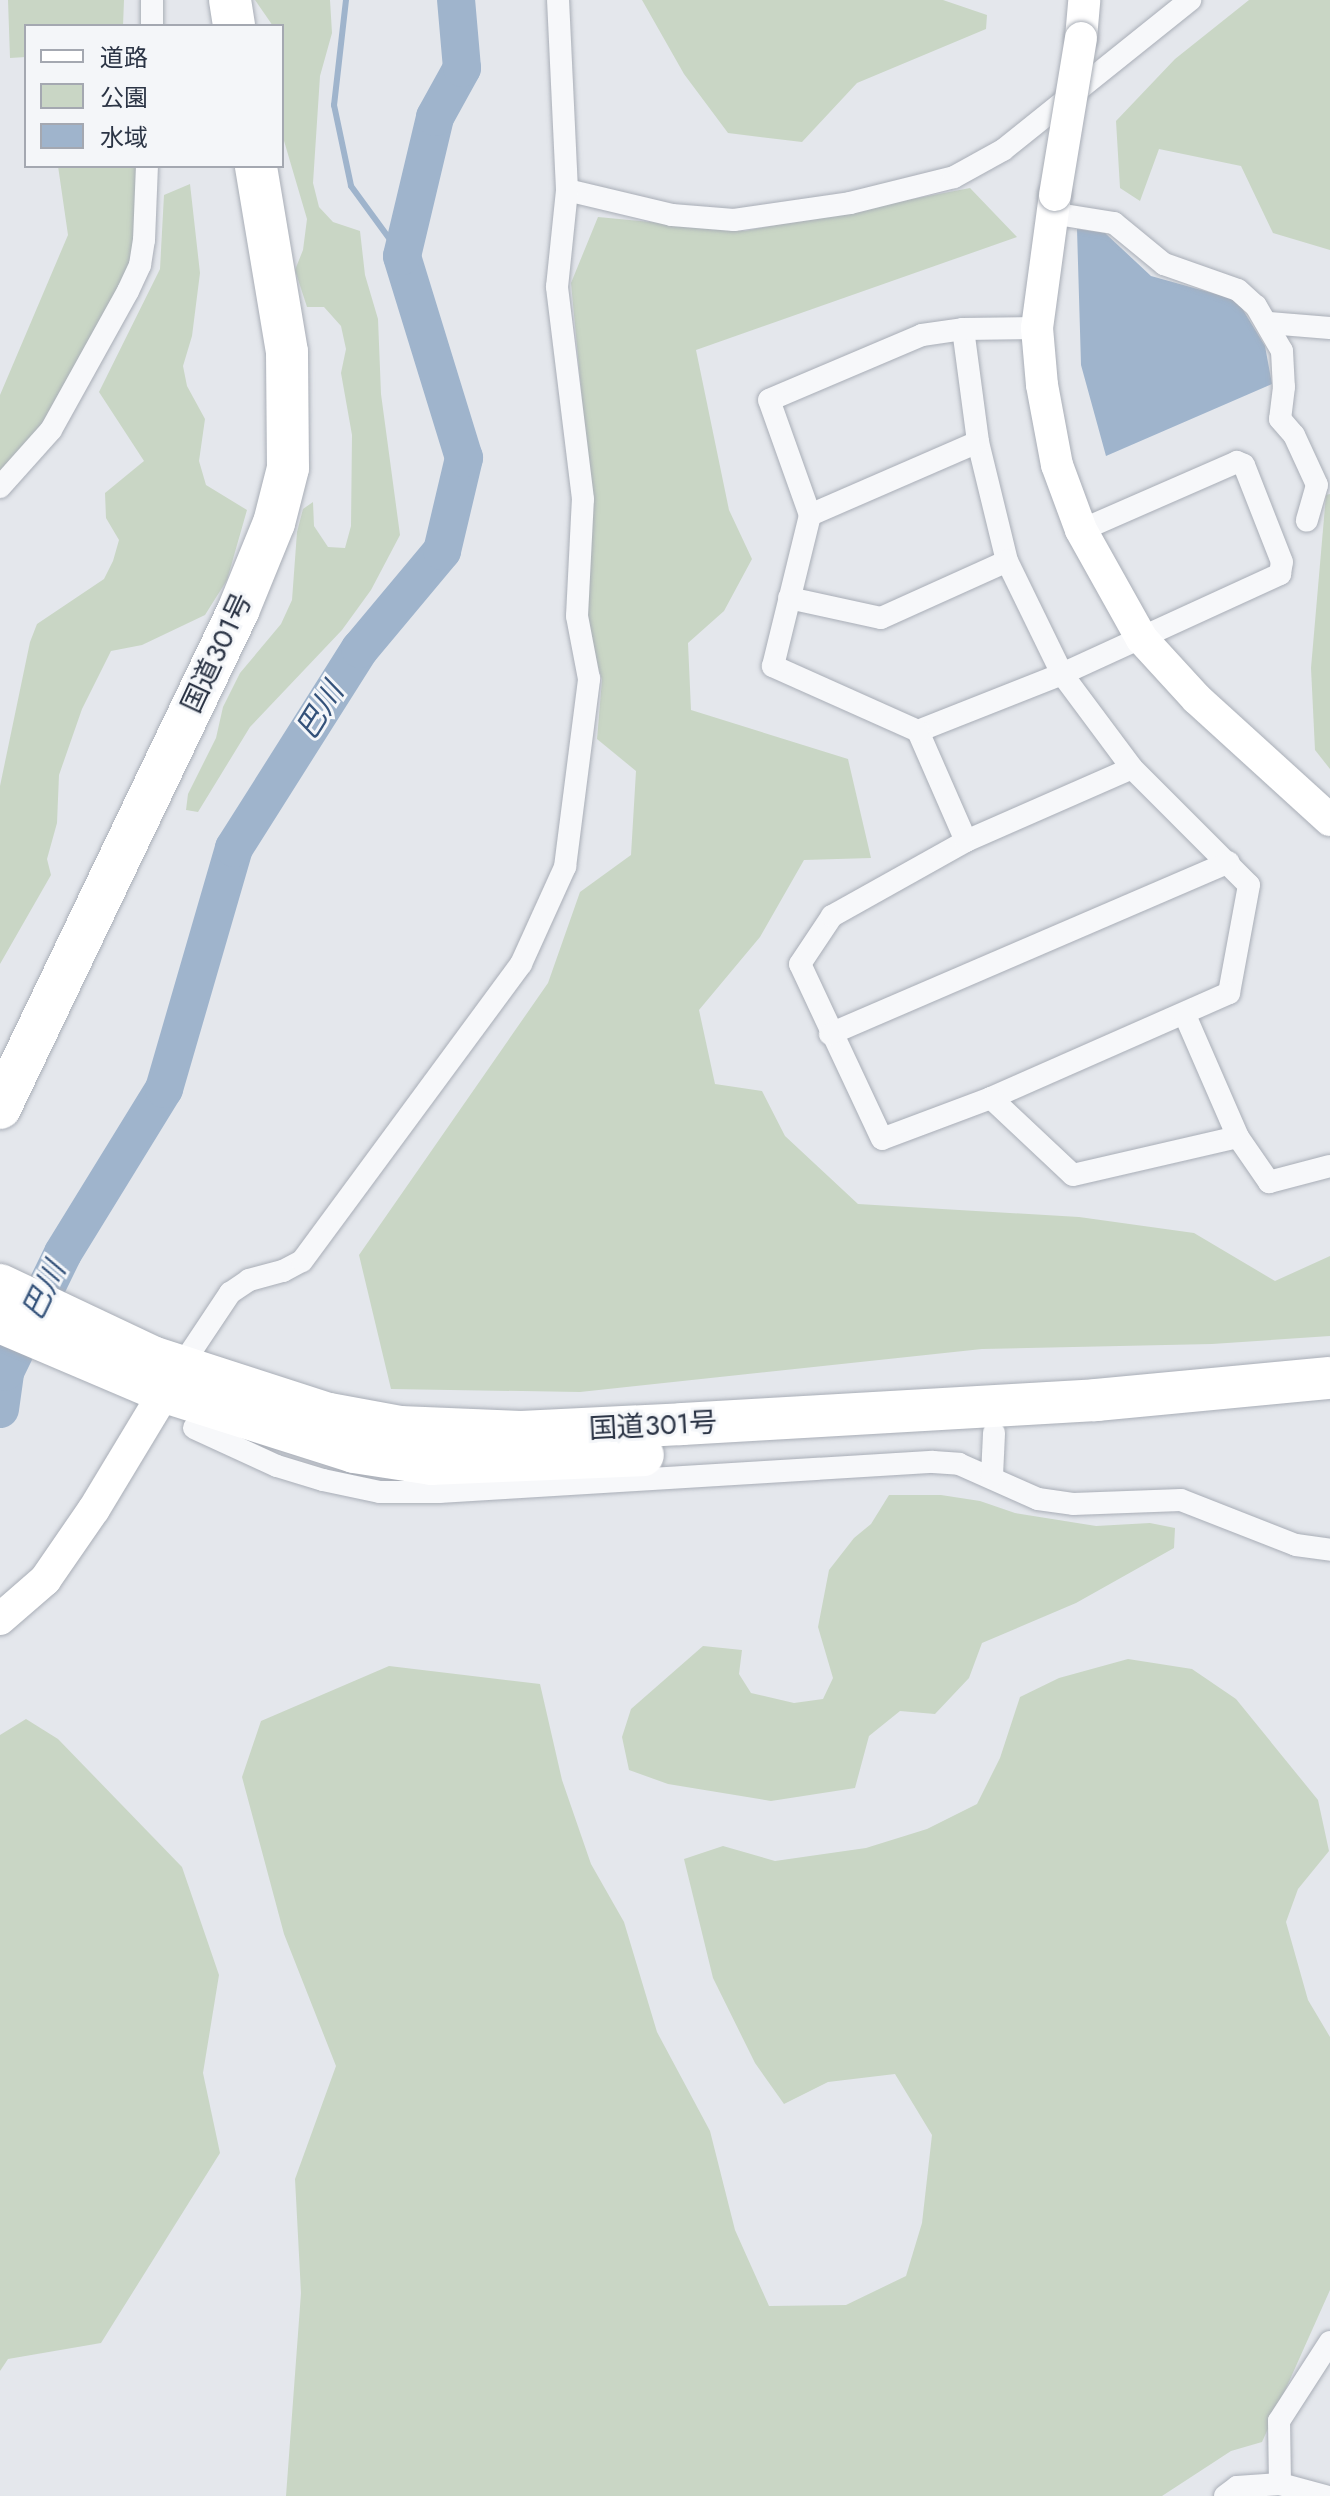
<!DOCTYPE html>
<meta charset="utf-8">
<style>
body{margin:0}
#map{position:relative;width:1330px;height:2496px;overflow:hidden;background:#e4e7ec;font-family:Jost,"Noto Sans JP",sans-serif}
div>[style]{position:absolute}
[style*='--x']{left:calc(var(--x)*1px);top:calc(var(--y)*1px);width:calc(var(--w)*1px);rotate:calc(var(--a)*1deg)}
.green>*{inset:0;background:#c9d6c5}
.water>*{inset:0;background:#9fb4cc}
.stream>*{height:6px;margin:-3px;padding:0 3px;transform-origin:3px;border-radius:3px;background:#9fb4cc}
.river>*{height:38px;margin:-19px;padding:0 19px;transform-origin:19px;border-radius:19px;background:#9fb4cc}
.roads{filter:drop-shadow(0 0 2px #a9aeb7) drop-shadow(0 0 2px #a9aeb7)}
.street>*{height:22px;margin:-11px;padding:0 11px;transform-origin:11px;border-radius:11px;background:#f7f8fa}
.secondary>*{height:32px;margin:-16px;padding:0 16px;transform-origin:16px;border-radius:16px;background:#fff}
.highway>*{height:42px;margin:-21px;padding:0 21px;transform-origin:21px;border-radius:21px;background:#fff}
.bridges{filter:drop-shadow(0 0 2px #a9aeb7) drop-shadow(0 0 2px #a9aeb7)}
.secondary-bridge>*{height:32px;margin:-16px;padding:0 16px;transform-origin:16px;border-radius:16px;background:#fff}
span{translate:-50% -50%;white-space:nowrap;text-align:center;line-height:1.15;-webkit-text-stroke:6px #f4f6f9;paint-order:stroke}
.street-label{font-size:28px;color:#2b3445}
.water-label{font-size:30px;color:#34527a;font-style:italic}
.legend{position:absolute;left:24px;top:24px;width:260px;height:144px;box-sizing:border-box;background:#f4f6f9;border:2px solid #a4a8b1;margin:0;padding:10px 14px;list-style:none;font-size:24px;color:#2b3445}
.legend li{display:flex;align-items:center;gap:16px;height:40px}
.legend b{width:40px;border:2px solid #a4a8b1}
</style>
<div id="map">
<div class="green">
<i style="clip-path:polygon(8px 0,124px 0,123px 26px,26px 26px,26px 57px,10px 58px)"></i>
<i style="clip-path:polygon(255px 0,330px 0,332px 33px,320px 76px,313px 183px,319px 207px,333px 222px,360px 231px,365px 275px,378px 319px,381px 394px,400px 535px,371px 590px,342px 630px,250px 727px,198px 812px,186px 810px,188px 794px,216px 738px,223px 707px,240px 673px,281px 624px,292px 600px,297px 532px,303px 509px,313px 502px,314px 526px,328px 547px,345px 548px,351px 526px,352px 435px,341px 373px,346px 349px,341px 326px,324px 307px,307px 307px,295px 270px,303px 250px,307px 219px,282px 134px,282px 26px,273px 26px)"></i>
<i style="clip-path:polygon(642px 0,943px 0,987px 15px,986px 29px,857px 83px,802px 142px,728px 133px,684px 74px)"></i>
<i style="clip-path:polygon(1249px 0,1330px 0,1330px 250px,1273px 233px,1241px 166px,1159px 149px,1140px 201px,1120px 188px,1116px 121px,1175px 59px)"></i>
<i style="clip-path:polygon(58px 166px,136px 166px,136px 239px,131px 265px,41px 425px,0 474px,0 395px,68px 235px)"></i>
<i style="clip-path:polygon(190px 184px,200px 273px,192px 336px,183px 366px,187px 386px,205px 419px,199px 461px,206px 485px,247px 510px,227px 580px,205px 615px,142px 645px,111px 651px,82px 709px,59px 775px,57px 823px,47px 859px,51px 875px,0 964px,0 786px,30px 642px,37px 624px,104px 579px,113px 561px,119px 540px,106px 518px,105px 493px,144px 461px,99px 392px,160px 269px,164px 195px)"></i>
<i style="clip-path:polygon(970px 188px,1017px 237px,696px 350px,729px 510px,752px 559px,724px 611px,688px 643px,691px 710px,848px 759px,871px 858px,804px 860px,760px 937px,699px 1010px,715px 1084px,762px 1091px,785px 1136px,858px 1204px,1079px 1217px,1194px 1233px,1275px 1281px,1330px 1256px,1330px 1336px,1212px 1344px,982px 1349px,580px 1392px,391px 1389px,359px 1255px,548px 983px,580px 892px,631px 855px,636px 771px,597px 739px,602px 680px,585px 622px,591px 495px,571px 283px,598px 217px,745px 231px)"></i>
<i style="clip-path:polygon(1330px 494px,1330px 769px,1315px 750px,1311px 668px,1326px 495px)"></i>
<i style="clip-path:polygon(889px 1495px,941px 1495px,980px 1501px,1015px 1513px,1096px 1526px,1150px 1523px,1175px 1528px,1174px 1548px,1076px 1603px,982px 1643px,969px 1678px,935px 1714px,900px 1711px,869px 1736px,855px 1788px,771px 1801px,668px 1784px,629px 1770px,622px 1737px,631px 1709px,703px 1646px,742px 1650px,739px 1674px,751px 1693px,794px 1703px,823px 1699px,833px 1678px,818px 1627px,829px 1570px,854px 1538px,871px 1524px)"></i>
<i style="clip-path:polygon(1128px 1659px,1192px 1669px,1236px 1699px,1318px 1800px,1329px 1851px,1298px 1889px,1286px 1922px,1308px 2000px,1330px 2037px,1330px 2290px,1262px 2442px,1231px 2451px,1162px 2496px,286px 2496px,301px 2293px,295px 2179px,336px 2066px,284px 1934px,242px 1777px,261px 1721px,389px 1666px,540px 1684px,562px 1780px,591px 1864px,624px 1922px,657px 2032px,710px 2131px,735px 2230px,769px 2306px,846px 2305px,906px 2276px,922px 2223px,932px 2135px,895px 2074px,828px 2082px,784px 2104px,755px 2063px,713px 1978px,684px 1859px,723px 1846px,775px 1861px,866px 1848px,927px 1829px,977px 1804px,1000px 1758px,1020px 1697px,1059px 1678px)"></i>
<i style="clip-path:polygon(26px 1719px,58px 1739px,182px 1867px,219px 1975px,203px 2073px,220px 2153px,101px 2343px,8px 2359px,0 2371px,0 1735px)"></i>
</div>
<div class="water">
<i style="clip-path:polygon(1077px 229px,1105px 233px,1151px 276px,1237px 300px,1265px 346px,1272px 384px,1106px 456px,1081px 365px)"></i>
</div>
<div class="stream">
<i style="--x:346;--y:0;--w:106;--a:96.5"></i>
<i style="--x:334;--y:105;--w:83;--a:78.1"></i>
<i style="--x:351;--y:186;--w:87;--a:53.9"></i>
</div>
<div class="river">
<i style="--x:0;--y:1409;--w:37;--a:-82"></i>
<i style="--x:5;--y:1372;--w:132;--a:-64"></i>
<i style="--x:63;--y:1253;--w:193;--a:-58.4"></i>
<i style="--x:164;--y:1089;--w:251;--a:-73.8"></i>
<i style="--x:234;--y:848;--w:236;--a:-57.7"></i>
<i style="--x:360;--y:649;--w:128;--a:-50.1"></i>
<i style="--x:442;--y:551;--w:96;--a:-76.7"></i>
<i style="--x:464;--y:458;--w:211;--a:-107.1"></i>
<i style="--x:402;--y:256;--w:143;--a:-76.6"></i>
<i style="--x:435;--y:117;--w:56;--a:-61.1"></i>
<i style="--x:462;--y:68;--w:68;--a:-95"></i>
</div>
<div class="roads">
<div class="street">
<i style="--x:152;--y:0;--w:26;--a:90"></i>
<i style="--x:567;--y:190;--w:108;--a:13.4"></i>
<i style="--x:672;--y:215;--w:62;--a:4.6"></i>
<i style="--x:734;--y:220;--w:117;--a:-8.3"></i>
<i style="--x:850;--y:203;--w:107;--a:-14"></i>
<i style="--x:954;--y:177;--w:56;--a:-28.9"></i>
<i style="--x:1003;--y:150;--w:240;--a:-38.7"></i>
<i style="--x:1052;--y:213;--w:63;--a:9.2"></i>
<i style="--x:1114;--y:223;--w:65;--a:39.4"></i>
<i style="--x:1164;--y:264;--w:78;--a:19.4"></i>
<i style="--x:1238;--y:290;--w:24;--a:42"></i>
<i style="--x:1256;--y:306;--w:52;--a:60"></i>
<i style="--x:1282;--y:351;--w:36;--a:87"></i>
<i style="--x:1284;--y:387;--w:32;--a:97"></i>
<i style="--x:1280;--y:419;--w:21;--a:49"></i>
<i style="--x:1294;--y:435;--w:55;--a:65.3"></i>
<i style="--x:1317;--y:485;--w:37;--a:106"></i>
<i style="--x:1269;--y:323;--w:61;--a:4.7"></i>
<i style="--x:963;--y:329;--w:114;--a:82.4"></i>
<i style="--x:978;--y:442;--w:122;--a:76.3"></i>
<i style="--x:1007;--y:561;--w:126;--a:64"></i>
<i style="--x:1062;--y:674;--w:117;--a:53.3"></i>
<i style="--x:1132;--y:768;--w:165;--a:45"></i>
<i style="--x:1249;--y:885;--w:110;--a:100.5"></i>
<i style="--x:1229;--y:993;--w:260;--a:156.2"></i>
<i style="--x:991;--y:1098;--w:116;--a:159.4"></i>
<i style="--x:882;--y:1139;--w:193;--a:-115.1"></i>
<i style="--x:800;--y:964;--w:58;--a:-56.3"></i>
<i style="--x:832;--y:916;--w:154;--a:-29.2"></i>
<i style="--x:966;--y:841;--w:181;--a:-23.7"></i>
<i style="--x:0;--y:487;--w:76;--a:-48.2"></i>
<i style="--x:51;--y:430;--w:159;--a:-61"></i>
<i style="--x:128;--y:291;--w:29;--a:-65"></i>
<i style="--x:140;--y:265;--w:25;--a:-81"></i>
<i style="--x:144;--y:240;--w:74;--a:-87.7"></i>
<i style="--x:810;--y:515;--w:183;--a:-23.5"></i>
<i style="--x:789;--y:598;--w:94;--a:12.3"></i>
<i style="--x:881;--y:618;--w:138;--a:-24.3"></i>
<i style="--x:918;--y:731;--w:155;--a:-21.6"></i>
<i style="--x:1062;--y:674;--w:240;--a:-24.6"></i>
<i style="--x:1280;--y:574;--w:12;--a:-81"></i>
<i style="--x:1282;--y:562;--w:104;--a:-111.4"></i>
<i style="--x:1244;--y:465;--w:8;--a:-157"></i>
<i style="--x:1237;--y:462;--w:170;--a:156.4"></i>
<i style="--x:966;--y:841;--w:120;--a:-113.6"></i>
<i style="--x:918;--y:731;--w:159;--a:-155.9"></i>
<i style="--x:773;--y:666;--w:155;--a:-76.2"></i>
<i style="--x:810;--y:515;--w:122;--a:-109.6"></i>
<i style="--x:769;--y:400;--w:166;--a:-23"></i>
<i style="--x:922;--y:335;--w:41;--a:-8.3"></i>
<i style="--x:963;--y:329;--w:74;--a:-0.8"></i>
<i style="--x:830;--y:1034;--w:434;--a:-23.3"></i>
<i style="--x:991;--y:1098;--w:112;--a:43.2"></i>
<i style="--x:1073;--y:1175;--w:169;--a:-13"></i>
<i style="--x:1238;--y:1137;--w:133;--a:-113.5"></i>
<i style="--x:1238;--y:1137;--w:55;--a:55.4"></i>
<i style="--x:1269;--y:1182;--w:63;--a:-14.7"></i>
<i style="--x:182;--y:1365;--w:87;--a:-56.3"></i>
<i style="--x:230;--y:1293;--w:23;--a:-34"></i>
<i style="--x:249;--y:1280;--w:35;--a:-15"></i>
<i style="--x:283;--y:1271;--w:21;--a:-28"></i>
<i style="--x:302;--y:1261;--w:369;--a:-53.6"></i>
<i style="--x:521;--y:964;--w:107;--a:-65.6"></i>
<i style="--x:565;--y:867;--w:190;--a:-82.7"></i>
<i style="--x:589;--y:679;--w:64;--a:-100.8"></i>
<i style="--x:577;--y:616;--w:117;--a:-87.1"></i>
<i style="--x:583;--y:499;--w:214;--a:-97"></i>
<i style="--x:557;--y:287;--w:98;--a:-84.1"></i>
<i style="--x:567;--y:190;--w:190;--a:-92.7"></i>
<i style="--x:194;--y:1428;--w:91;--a:24.6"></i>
<i style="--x:277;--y:1466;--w:48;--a:16.9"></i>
<i style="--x:323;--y:1480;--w:58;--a:11.9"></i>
<i style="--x:380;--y:1492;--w:59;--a:0"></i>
<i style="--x:439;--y:1492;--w:495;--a:-3.5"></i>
<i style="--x:933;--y:1462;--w:26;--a:4"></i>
<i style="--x:959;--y:1464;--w:86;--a:23.9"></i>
<i style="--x:1038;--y:1499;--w:35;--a:8"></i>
<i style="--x:1073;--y:1504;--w:108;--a:-2.1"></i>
<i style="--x:1181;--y:1500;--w:123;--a:21.4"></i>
<i style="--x:1296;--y:1545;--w:34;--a:8"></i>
<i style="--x:992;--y:1476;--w:43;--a:-87.3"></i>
<i style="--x:1280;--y:2484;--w:63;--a:-90.9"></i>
<i style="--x:1279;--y:2421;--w:94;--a:-57.2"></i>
<i style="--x:1225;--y:2496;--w:15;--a:-37"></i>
<i style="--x:1237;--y:2487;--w:43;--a:-4"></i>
<i style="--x:1280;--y:2484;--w:47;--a:14.9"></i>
</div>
<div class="secondary">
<i style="--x:1081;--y:38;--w:38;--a:-85"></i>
<i style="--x:1055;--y:195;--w:134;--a:97.7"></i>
<i style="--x:1037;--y:328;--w:57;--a:85"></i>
<i style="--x:1042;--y:385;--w:81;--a:79.4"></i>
<i style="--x:1057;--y:465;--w:69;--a:69.7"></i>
<i style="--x:1081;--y:530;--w:125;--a:60.8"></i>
<i style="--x:1142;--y:639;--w:81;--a:47.5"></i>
<i style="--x:1197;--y:699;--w:180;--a:42.3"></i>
<i style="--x:0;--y:1619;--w:60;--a:-40.9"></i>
<i style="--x:45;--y:1580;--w:86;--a:-55.4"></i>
<i style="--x:94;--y:1509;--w:159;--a:-58.9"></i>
</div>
<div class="highway">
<i style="--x:230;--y:0;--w:26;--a:81"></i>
<i style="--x:0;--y:1108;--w:551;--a:-64.41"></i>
<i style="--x:238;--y:611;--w:95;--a:-67.8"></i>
<i style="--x:274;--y:523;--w:57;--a:-75.7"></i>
<i style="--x:288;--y:468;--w:116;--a:-90.5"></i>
<i style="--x:287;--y:352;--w:189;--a:-99.5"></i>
<i style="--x:0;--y:1285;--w:168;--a:25.3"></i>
<i style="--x:152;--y:1357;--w:186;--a:17.9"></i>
<i style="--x:329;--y:1414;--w:72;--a:10.4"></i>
<i style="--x:400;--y:1427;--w:121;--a:2.4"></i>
<i style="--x:521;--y:1432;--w:161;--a:-2.8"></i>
<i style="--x:682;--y:1424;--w:415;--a:-3.3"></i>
<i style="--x:1096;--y:1400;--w:235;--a:-5.4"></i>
<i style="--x:0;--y:1322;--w:176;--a:23.1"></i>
<i style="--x:162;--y:1391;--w:201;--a:17.6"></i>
<i style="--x:354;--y:1452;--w:79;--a:8.7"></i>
<i style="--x:432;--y:1464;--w:211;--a:-2.4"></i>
</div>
</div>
<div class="bridges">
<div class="secondary-bridge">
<i style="--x:1055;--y:195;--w:159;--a:-80.6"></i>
</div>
</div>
<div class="street-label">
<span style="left:217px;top:653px;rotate:-65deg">国道301号</span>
<span style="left:653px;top:1426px;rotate:-3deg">国道301号</span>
</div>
<div class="water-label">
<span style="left:320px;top:711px;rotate:-58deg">巴川</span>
<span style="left:44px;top:1291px;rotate:-64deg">巴川</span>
</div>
<ul class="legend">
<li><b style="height:10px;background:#fff"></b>道路</li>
<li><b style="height:22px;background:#c9d6c5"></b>公園</li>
<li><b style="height:22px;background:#9fb4cc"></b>水域</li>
</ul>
</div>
